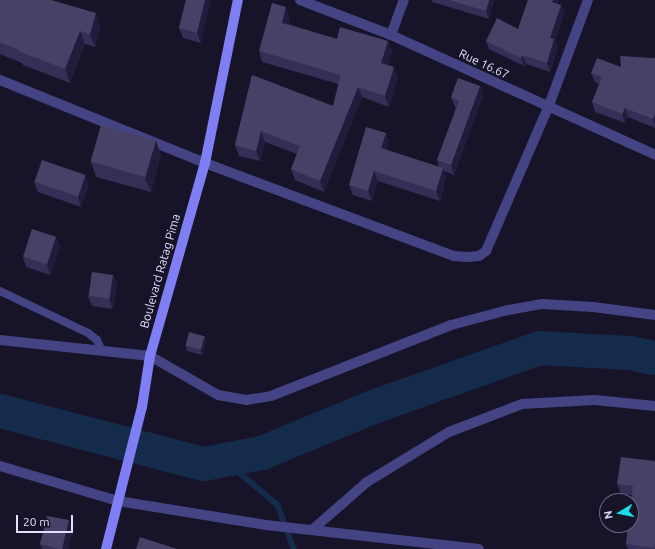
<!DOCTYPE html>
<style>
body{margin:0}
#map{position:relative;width:655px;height:549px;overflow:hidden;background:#171329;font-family:Ubuntu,sans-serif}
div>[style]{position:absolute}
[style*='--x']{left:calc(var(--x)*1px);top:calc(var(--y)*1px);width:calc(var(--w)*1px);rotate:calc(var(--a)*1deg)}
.stream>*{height:5.5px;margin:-2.75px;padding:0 2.75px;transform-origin:2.75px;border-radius:2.75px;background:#142b4c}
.river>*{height:34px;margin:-17px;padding:0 17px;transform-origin:17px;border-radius:17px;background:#142b4c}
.lane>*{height:8px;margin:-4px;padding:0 4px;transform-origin:4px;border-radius:4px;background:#444384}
.street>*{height:10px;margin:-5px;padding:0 5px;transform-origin:5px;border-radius:5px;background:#444384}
.secondary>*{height:10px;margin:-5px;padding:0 5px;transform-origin:5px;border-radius:5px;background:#7f7ef3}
.wall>*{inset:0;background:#352e56}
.shaded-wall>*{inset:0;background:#211b3c}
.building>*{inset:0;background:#474167;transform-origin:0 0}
span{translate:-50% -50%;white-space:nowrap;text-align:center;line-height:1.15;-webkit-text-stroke:3px #171329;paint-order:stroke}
.street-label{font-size:12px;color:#e1dffc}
.north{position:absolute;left:599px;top:493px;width:40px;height:40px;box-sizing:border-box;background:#171329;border:1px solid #68657d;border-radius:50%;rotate:260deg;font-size:11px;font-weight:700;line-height:16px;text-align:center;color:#e1dffc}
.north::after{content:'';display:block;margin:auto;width:14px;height:18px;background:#1cdbea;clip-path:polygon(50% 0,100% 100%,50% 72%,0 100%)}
.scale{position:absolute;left:16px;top:515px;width:57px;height:18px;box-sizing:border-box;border:2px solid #e1dffc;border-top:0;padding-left:5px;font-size:12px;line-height:14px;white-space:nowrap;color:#e1dffc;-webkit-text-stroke:3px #171329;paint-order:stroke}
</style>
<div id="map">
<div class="stream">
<i style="--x:224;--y:460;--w:70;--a:39.8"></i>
<i style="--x:278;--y:505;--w:47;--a:70"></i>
</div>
<div class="river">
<i style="--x:0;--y:411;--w:211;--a:14.6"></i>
<i style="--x:204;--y:464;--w:59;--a:-10.7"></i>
<i style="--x:262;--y:453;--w:120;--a:-22.5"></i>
<i style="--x:373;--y:407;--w:177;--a:-19.5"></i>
<i style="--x:540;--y:348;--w:89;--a:3.2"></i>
<i style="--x:629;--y:353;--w:26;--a:11"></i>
</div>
<div class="lane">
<i style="--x:0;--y:291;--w:98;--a:25.5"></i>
<i style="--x:88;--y:333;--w:11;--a:38"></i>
<i style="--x:97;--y:340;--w:12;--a:66"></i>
</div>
<div class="street">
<i style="--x:300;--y:0;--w:97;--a:21"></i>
<i style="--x:391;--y:35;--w:290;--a:24.4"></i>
<i style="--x:391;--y:35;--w:37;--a:-70"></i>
<i style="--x:0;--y:80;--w:221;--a:22"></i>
<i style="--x:205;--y:163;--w:266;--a:20.5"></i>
<i style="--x:454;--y:256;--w:13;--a:4"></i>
<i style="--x:467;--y:257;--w:12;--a:-5"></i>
<i style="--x:479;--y:256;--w:9;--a:-36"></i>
<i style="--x:486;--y:251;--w:156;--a:-66.6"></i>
<i style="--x:548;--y:108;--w:115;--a:-69.7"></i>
<i style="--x:0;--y:340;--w:151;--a:6.1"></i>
<i style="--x:150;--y:356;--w:78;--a:29.8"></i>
<i style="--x:218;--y:395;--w:28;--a:10"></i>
<i style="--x:246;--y:400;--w:25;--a:-9"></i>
<i style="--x:271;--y:396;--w:193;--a:-21.5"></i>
<i style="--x:451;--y:325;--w:59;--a:-14.7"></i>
<i style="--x:508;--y:310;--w:35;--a:-10"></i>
<i style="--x:542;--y:304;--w:51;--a:3.4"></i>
<i style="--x:593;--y:307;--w:63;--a:7.4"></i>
<i style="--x:0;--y:466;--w:123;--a:16.5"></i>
<i style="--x:118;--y:501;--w:150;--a:9.2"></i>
<i style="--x:266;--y:525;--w:214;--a:6.4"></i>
<i style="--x:312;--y:530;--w:73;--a:-41.1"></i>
<i style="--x:367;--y:482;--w:96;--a:-31.4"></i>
<i style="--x:449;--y:432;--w:78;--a:-21"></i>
<i style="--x:522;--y:404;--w:73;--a:-3.1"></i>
<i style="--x:595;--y:400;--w:60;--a:5.7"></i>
</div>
<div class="secondary">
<i style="--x:106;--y:549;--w:146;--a:-75.8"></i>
<i style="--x:142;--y:407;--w:52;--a:-81.1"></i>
<i style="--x:150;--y:356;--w:201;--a:-74.1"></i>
<i style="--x:205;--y:163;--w:166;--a:-78.6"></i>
</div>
<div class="wall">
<i style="clip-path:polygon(0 0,100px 26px,95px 47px,85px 44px,70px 83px,23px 65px,22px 63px,0 54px)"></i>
<i style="clip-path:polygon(186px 0,201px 43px,183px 38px,179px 28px)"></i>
<i style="clip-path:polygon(432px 0,494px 0,489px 19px,432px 2px)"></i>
<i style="clip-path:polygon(528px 0,558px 0,557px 4px,561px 5px,564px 14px,555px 41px,558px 48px,550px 72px,526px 64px,524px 66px,489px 49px,486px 41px,518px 29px)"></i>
<i style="clip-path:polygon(290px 18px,288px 24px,337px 39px,388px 41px,392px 52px,388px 65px,398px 78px,389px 107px,362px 97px,324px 192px,295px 180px,291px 169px,297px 154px,265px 142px,260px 161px,239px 156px,235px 145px,252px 75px,333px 106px,338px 84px,262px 62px,259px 51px)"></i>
<i style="clip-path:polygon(655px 58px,655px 128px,628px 117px,625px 123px,595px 112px,592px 102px,599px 84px,595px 82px,591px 73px,621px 67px)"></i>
<i style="clip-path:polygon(480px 86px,483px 96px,454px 175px,444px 171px,446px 178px,440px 201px,378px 181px,372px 201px,353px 195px,349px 185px,386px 133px,389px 143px,387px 150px,439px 167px,437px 160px,456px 108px,455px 107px,451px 97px)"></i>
<i style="clip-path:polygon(156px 141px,161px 155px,151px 192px,96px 177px,91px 162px)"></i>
<i style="clip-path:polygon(34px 182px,89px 185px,81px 207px,38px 192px)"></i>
<i style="clip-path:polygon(56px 237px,60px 247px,50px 275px,26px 267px,23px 257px)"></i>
<i style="clip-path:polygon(113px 275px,117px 285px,113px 309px,92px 306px,88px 296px)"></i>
<i style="clip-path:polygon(204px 336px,206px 341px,202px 355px,187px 351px,186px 346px)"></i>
<i style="clip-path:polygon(655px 461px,655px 549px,628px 549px,626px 544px,632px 495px,621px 494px,617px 484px)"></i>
<i style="clip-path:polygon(73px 530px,68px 549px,42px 549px,40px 544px)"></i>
</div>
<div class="shaded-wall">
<i style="clip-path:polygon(205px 0,211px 0,201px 43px,197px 33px)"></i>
<i style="clip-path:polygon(489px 0,494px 0,489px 19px,486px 11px)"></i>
<i style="clip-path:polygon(553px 0,558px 0,555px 10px,552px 2px)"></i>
<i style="clip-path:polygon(561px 5px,564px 14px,555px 41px,558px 48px,550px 72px,547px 63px,550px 38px)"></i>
<i style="clip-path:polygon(286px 7px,290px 18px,285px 33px,282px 23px)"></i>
<i style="clip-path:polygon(96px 13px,100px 26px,95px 47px,90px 34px)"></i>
<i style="clip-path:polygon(80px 31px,85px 44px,70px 83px,65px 69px)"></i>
<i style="clip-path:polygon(388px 41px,392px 52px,385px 74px,381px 63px)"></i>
<i style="clip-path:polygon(522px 55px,526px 64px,524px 66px,521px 58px)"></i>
<i style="clip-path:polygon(394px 67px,398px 78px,389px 107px,385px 96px)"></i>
<i style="clip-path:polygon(480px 86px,483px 96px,454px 175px,451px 165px)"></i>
<i style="clip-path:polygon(358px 87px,362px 97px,324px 192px,320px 181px)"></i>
<i style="clip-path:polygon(625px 108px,628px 117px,625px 123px,622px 114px)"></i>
<i style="clip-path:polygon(655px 114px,655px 125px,653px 119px)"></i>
<i style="clip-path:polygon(261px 131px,265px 142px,260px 161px,256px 151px)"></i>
<i style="clip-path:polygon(386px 133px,389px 143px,385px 158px,381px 148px)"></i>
<i style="clip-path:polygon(156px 141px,161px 155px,151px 192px,145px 178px)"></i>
<i style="clip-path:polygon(443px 168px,446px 178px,440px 201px,436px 191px)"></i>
<i style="clip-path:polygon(374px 171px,378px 181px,372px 201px,368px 191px)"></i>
<i style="clip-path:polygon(85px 175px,89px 185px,81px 207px,78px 197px)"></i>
<i style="clip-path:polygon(56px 237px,60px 247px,50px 275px,47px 265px)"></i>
<i style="clip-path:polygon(113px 275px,117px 285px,113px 309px,109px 300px)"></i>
<i style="clip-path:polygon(204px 336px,206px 341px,202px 355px,200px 350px)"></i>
<i style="clip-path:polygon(69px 520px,73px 530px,68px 549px,62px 549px)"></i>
</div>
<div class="building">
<i style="clip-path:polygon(0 0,51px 0,96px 13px,90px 34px,80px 31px,65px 69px,18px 51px,18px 50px,0 42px)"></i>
<i style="clip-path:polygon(186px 0,205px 0,197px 33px,179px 28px)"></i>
<i style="clip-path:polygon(449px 0,489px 0,486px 11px)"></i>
<i style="clip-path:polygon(528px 0,553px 0,552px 2px,561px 5px,550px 38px,554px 39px,547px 63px,522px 55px,521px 58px,486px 41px,497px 18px,518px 29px)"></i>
<i style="clip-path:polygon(272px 3px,286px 7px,282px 23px,337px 39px,340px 27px,388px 41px,381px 63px,394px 67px,385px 96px,358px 87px,320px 181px,291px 169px,300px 146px,261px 131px,256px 151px,235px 145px,252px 75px,333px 106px,341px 75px,259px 51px)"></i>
<i style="clip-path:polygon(620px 56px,655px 58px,655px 114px,653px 119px,625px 108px,622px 114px,592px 102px,602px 77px,591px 73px,597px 58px,621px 67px)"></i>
<i style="clip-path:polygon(458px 78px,480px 86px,451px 165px,437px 160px,459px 101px,451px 97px)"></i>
<i style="left:101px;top:125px;width:57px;height:38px;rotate:16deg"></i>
<i style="clip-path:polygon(366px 127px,386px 133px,381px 148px,443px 168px,436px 191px,374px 171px,368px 191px,349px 185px)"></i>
<i style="left:42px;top:160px;width:46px;height:23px;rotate:19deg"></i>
<i style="left:32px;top:229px;width:25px;height:29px;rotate:18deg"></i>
<i style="left:92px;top:272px;width:21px;height:24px;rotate:8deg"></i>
<i style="left:189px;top:332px;width:16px;height:14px;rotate:15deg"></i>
<i style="clip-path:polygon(621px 457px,655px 461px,655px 541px,654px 548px,626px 544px,628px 525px,631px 525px,631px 502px,633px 486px,617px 484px)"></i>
<i style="clip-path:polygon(47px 516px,69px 520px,62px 549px,60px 549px,40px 544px)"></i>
<i style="clip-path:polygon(140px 537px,177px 549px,136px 549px)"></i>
</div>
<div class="street-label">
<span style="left:484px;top:64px;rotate:25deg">Rue 16.67</span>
<span style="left:160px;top:271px;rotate:-74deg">Boulevard Ratag Pima</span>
</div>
<div class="north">N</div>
<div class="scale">20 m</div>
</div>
